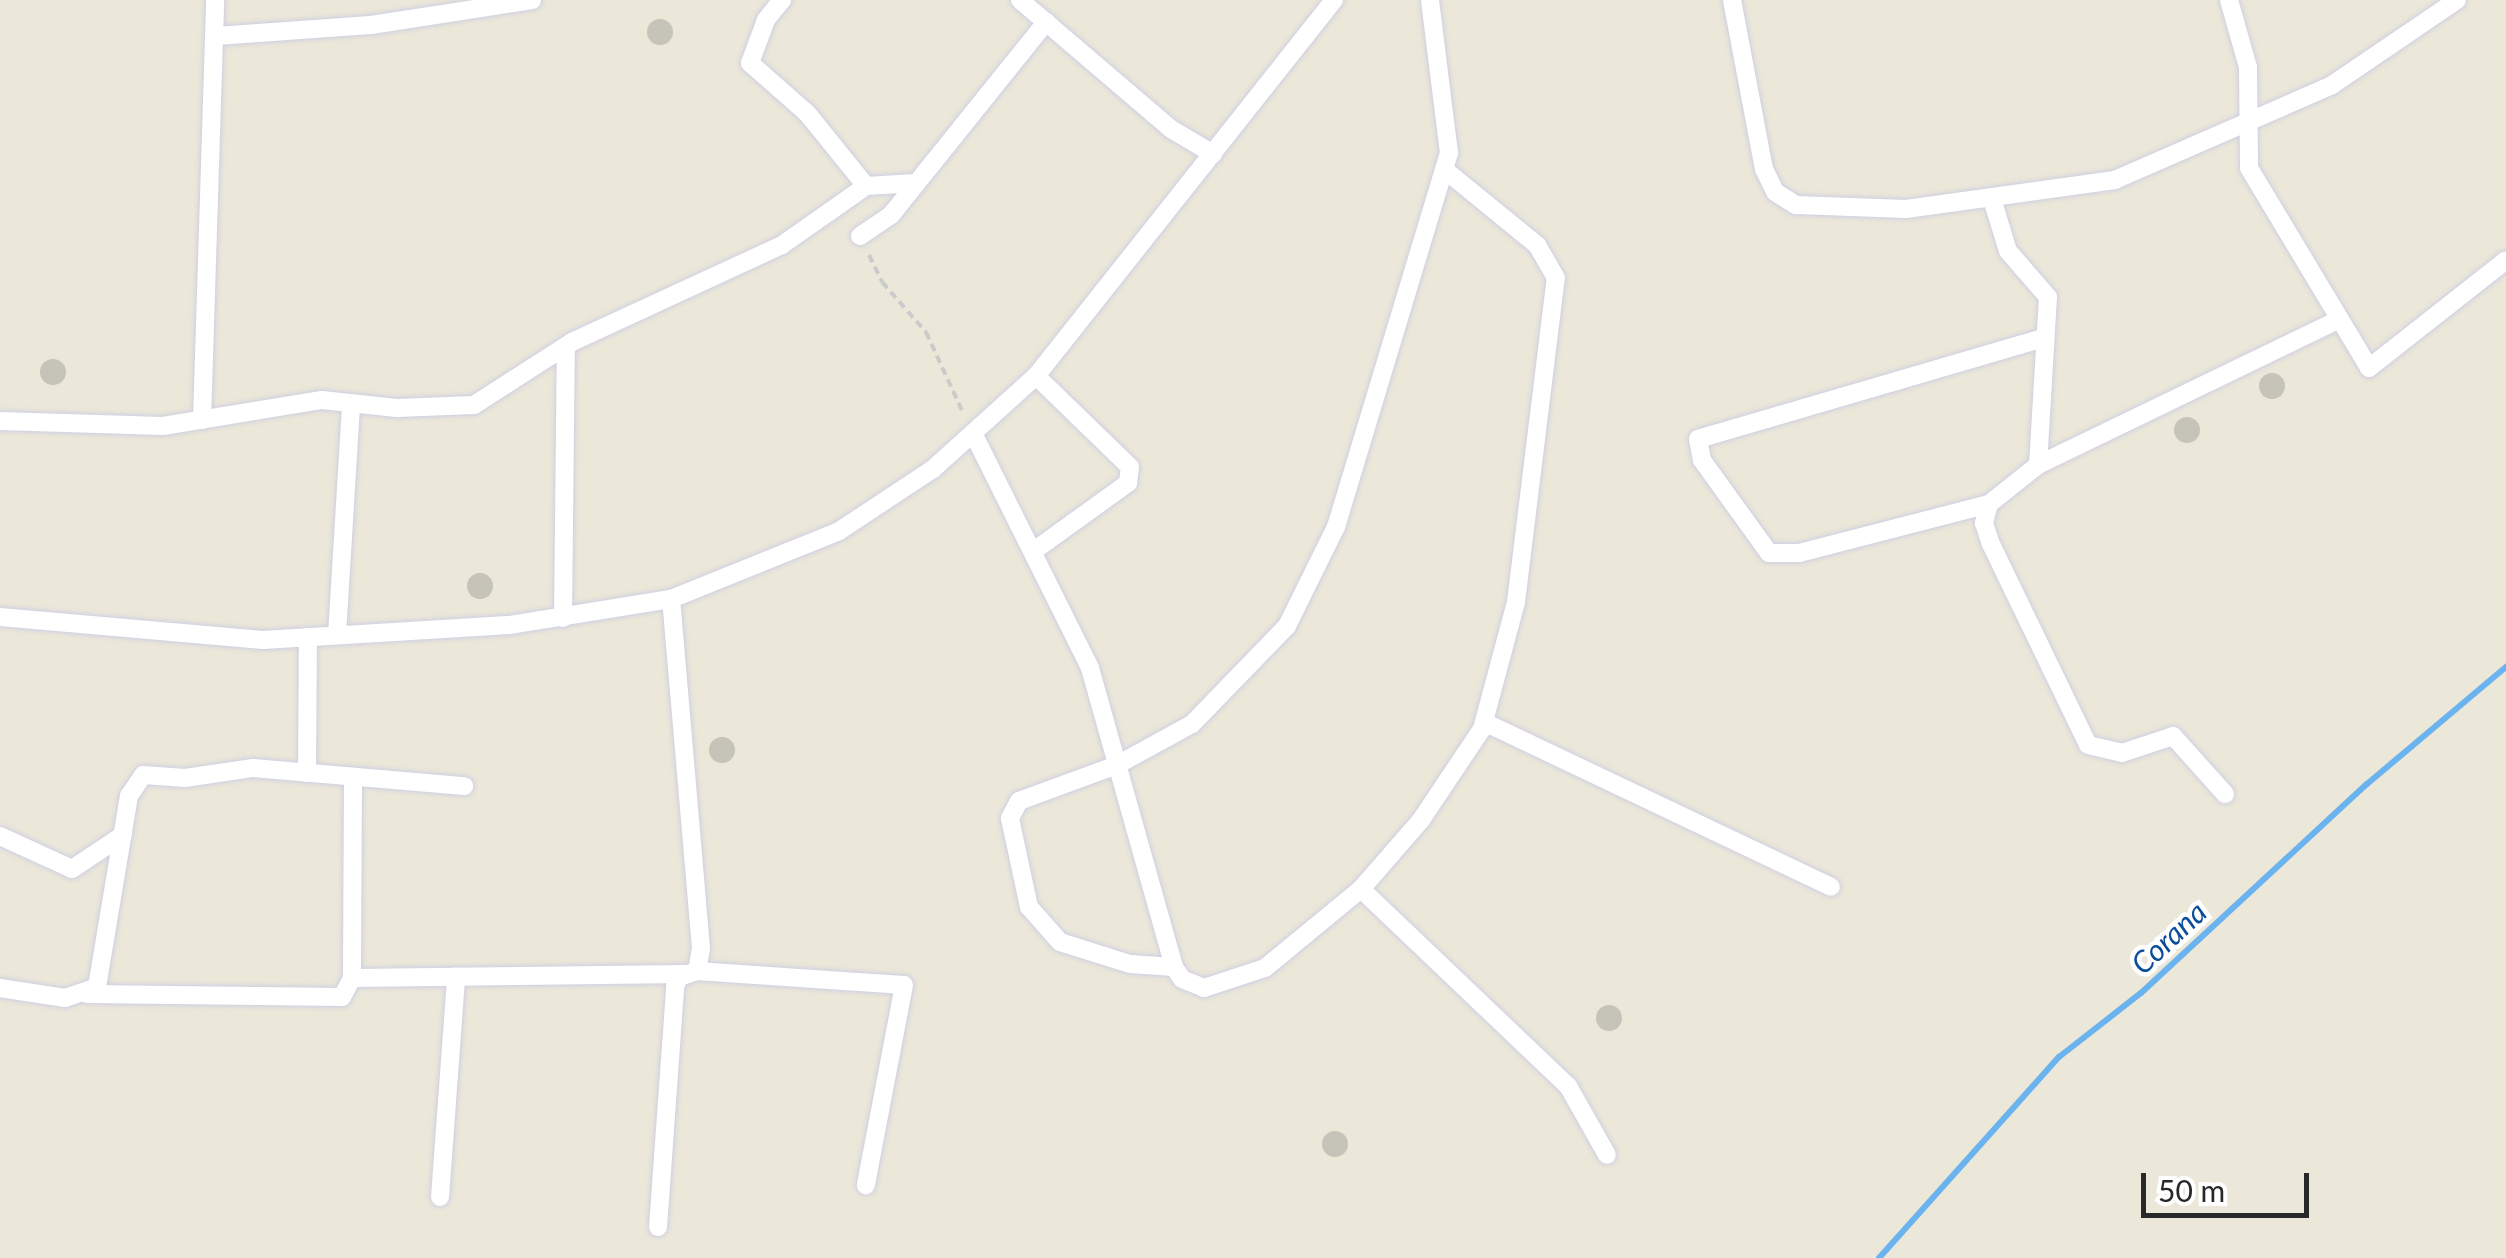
<!DOCTYPE html>
<style>
body{margin:0}
#map{position:relative;width:2506px;height:1258px;overflow:hidden;background:#ebe7d9;font-family:Lato,sans-serif}
div>[style]{position:absolute}
[style*='--x']{left:calc(var(--x)*1px);top:calc(var(--y)*1px);width:calc(var(--w)*1px);rotate:calc(var(--a)*1deg)}
.stream>*{height:6px;margin:-3px;padding:0 3px;transform-origin:3px;border-radius:3px;background:#6ab3ef}
.building>*{inset:0;background:#c6c3b9}
.round{border-radius:50%}
.path>*{height:4px;margin-top:-2px;transform-origin:0;background:repeating-linear-gradient(90deg,#cbcbcb 0 8px,transparent 0 13px)}
.roads{filter:drop-shadow(0 0 2px #cfcfe2) drop-shadow(0 0 2px #cfcfe2)}
.street>*{height:18px;margin:-9px;padding:0 9px;transform-origin:9px;border-radius:9px;background:#fff}
span{translate:-50% -50%;white-space:nowrap;text-align:center;line-height:1.15;-webkit-text-stroke:9px #fff;paint-order:stroke}
.water-label{font-size:30px;color:#0c4d99;font-style:italic}
.scale{position:absolute;left:2141px;top:1173px;width:168px;height:45px;box-sizing:border-box;border:5px solid #282828;border-top:0;padding-left:12px;font-size:30px;line-height:35px;white-space:nowrap;color:#282828;-webkit-text-stroke:8px #fff;paint-order:stroke}
</style>
<div id="map">
<div class="stream">
<i style="--x:1879;--y:1258;--w:270;--a:-48.2"></i>
<i style="--x:2059;--y:1057;--w:104;--a:-38"></i>
<i style="--x:2141;--y:993;--w:308;--a:-42.8"></i>
<i style="--x:2367;--y:784;--w:182;--a:-40.1"></i>
</div>
<div class="building">
<i class="round" style="left:647px;top:19px;width:26px;height:26px"></i>
<i class="round" style="left:40px;top:359px;width:26px;height:26px"></i>
<i class="round" style="left:2259px;top:373px;width:26px;height:26px"></i>
<i class="round" style="left:2174px;top:417px;width:26px;height:26px"></i>
<i class="round" style="left:467px;top:573px;width:26px;height:26px"></i>
<i class="round" style="left:709px;top:737px;width:26px;height:26px"></i>
<i class="round" style="left:1596px;top:1005px;width:26px;height:26px"></i>
<i class="round" style="left:1322px;top:1131px;width:26px;height:26px"></i>
</div>
<div class="path">
<i style="--x:869;--y:255;--w:30;--a:64"></i>
<i style="--x:882;--y:282;--w:67;--a:48.7"></i>
<i style="--x:926;--y:332;--w:89;--a:65.4"></i>
</div>
<div class="roads">
<div class="street">
<i style="--x:782;--y:0;--w:26;--a:129"></i>
<i style="--x:766;--y:20;--w:46;--a:110.4"></i>
<i style="--x:750;--y:63;--w:76;--a:41.3"></i>
<i style="--x:807;--y:113;--w:94;--a:51.1"></i>
<i style="--x:1020;--y:0;--w:199;--a:40.5"></i>
<i style="--x:1171;--y:129;--w:49;--a:30.8"></i>
<i style="--x:1732;--y:0;--w:172;--a:79.3"></i>
<i style="--x:1764;--y:169;--w:25;--a:64"></i>
<i style="--x:1775;--y:192;--w:25;--a:32"></i>
<i style="--x:1796;--y:205;--w:110;--a:2.1"></i>
<i style="--x:1906;--y:209;--w:211;--a:-7.9"></i>
<i style="--x:2115;--y:180;--w:237;--a:-23.6"></i>
<i style="--x:2332;--y:85;--w:151;--a:-34.2"></i>
<i style="--x:2229;--y:0;--w:70;--a:74.2"></i>
<i style="--x:2248;--y:67;--w:101;--a:89.4"></i>
<i style="--x:2249;--y:168;--w:233;--a:59"></i>
<i style="--x:2369;--y:368;--w:174;--a:-38.2"></i>
<i style="--x:216;--y:36;--w:155;--a:-4.1"></i>
<i style="--x:371;--y:25;--w:163;--a:-8.8"></i>
<i style="--x:1992;--y:199;--w:54;--a:72.9"></i>
<i style="--x:2008;--y:251;--w:61;--a:49"></i>
<i style="--x:2048;--y:297;--w:168;--a:93.4"></i>
<i style="--x:2038;--y:465;--w:63;--a:141.5"></i>
<i style="--x:1989;--y:504;--w:20;--a:105"></i>
<i style="--x:1984;--y:523;--w:20;--a:72"></i>
<i style="--x:1990;--y:542;--w:225;--a:64.2"></i>
<i style="--x:2088;--y:745;--w:35;--a:13"></i>
<i style="--x:2122;--y:753;--w:54;--a:-18.4"></i>
<i style="--x:2173;--y:736;--w:78;--a:48.1"></i>
<i style="--x:860;--y:236;--w:37;--a:-34"></i>
<i style="--x:891;--y:215;--w:248;--a:-51.2"></i>
<i style="--x:202;--y:420;--w:420;--a:-88.2"></i>
<i style="--x:0;--y:421;--w:163;--a:1.8"></i>
<i style="--x:163;--y:426;--w:161;--a:-9.3"></i>
<i style="--x:322;--y:400;--w:75;--a:6.1"></i>
<i style="--x:397;--y:408;--w:77;--a:-2.2"></i>
<i style="--x:474;--y:405;--w:117;--a:-32.7"></i>
<i style="--x:572;--y:342;--w:231;--a:-24.8"></i>
<i style="--x:782;--y:245;--w:103;--a:-35.1"></i>
<i style="--x:866;--y:186;--w:49;--a:-3.5"></i>
<i style="--x:974;--y:435;--w:260;--a:63.5"></i>
<i style="--x:1090;--y:668;--w:311;--a:74.3"></i>
<i style="--x:1174;--y:967;--w:14;--a:56"></i>
<i style="--x:1182;--y:979;--w:24;--a:22"></i>
<i style="--x:1204;--y:988;--w:64;--a:-18.2"></i>
<i style="--x:1265;--y:968;--w:124;--a:-39.5"></i>
<i style="--x:1361;--y:889;--w:91;--a:-49"></i>
<i style="--x:1421;--y:820;--w:110;--a:-56.2"></i>
<i style="--x:1482;--y:729;--w:131;--a:-75"></i>
<i style="--x:1516;--y:602;--w:326;--a:-83"></i>
<i style="--x:1556;--y:278;--w:38;--a:-120"></i>
<i style="--x:1537;--y:245;--w:119;--a:-140.8"></i>
<i style="--x:2038;--y:465;--w:331;--a:-25.8"></i>
<i style="--x:1989;--y:504;--w:195;--a:165.5"></i>
<i style="--x:1800;--y:553;--w:31;--a:180"></i>
<i style="--x:1769;--y:553;--w:115;--a:-125.8"></i>
<i style="--x:1702;--y:460;--w:21;--a:-101"></i>
<i style="--x:1698;--y:439;--w:359;--a:-16.3"></i>
<i style="--x:1035;--y:550;--w:115;--a:-35.8"></i>
<i style="--x:1128;--y:483;--w:16;--a:-83"></i>
<i style="--x:1130;--y:467;--w:131;--a:-135.9"></i>
<i style="--x:0;--y:617;--w:264;--a:5"></i>
<i style="--x:263;--y:640;--w:247;--a:-3.5"></i>
<i style="--x:510;--y:625;--w:163;--a:-9.2"></i>
<i style="--x:671;--y:599;--w:181;--a:-22"></i>
<i style="--x:839;--y:531;--w:113;--a:-33.4"></i>
<i style="--x:933;--y:469;--w:139;--a:-42.1"></i>
<i style="--x:1036;--y:376;--w:480;--a:-51.6"></i>
<i style="--x:563;--y:618;--w:272;--a:-89.4"></i>
<i style="--x:337;--y:635;--w:229;--a:-86.5"></i>
<i style="--x:1484;--y:722;--w:384;--a:25.4"></i>
<i style="--x:307;--y:773;--w:136;--a:-89.6"></i>
<i style="--x:353;--y:777;--w:201;--a:90.3"></i>
<i style="--x:352;--y:978;--w:332;--a:-0.7"></i>
<i style="--x:0;--y:836;--w:79;--a:24.6"></i>
<i style="--x:72;--y:869;--w:61;--a:-33.7"></i>
<i style="--x:1361;--y:889;--w:286;--a:43.6"></i>
<i style="--x:1568;--y:1086;--w:79;--a:60.5"></i>
<i style="--x:1174;--y:967;--w:44;--a:-176.1"></i>
<i style="--x:1130;--y:964;--w:73;--a:-162.6"></i>
<i style="--x:1060;--y:942;--w:47;--a:-131.5"></i>
<i style="--x:1029;--y:907;--w:91;--a:-102.1"></i>
<i style="--x:1010;--y:818;--w:19;--a:-62"></i>
<i style="--x:1019;--y:801;--w:104;--a:-20.2"></i>
<i style="--x:1117;--y:765;--w:85;--a:-28.7"></i>
<i style="--x:1192;--y:724;--w:136;--a:-45.9"></i>
<i style="--x:1287;--y:626;--w:110;--a:-63.7"></i>
<i style="--x:1336;--y:527;--w:391;--a:-73.2"></i>
<i style="--x:1449;--y:153;--w:154;--a:-97.1"></i>
<i style="--x:697;--y:971;--w:207;--a:3.9"></i>
<i style="--x:904;--y:985;--w:204;--a:100.8"></i>
<i style="--x:0;--y:988;--w:66;--a:8.7"></i>
<i style="--x:65;--y:998;--w:34;--a:-19"></i>
<i style="--x:97;--y:987;--w:194;--a:-80.5"></i>
<i style="--x:129;--y:796;--w:25;--a:-56"></i>
<i style="--x:143;--y:775;--w:42;--a:4.1"></i>
<i style="--x:185;--y:778;--w:69;--a:-8.4"></i>
<i style="--x:253;--y:768;--w:212;--a:4.9"></i>
<i style="--x:87;--y:994;--w:255;--a:0.7"></i>
<i style="--x:342;--y:997;--w:21;--a:-62"></i>
<i style="--x:440;--y:1197;--w:221;--a:-85.8"></i>
<i style="--x:658;--y:1227;--w:241;--a:-85.9"></i>
<i style="--x:675;--y:987;--w:11;--a:-68"></i>
<i style="--x:679;--y:977;--w:19;--a:-18"></i>
<i style="--x:697;--y:971;--w:23;--a:-80"></i>
<i style="--x:701;--y:948;--w:350;--a:-94.9"></i>
</div>
</div>
<div class="water-label">
<span style="left:2168px;top:937px;rotate:-43deg">Corana</span>
</div>
<div class="scale">50 m</div>
</div>
